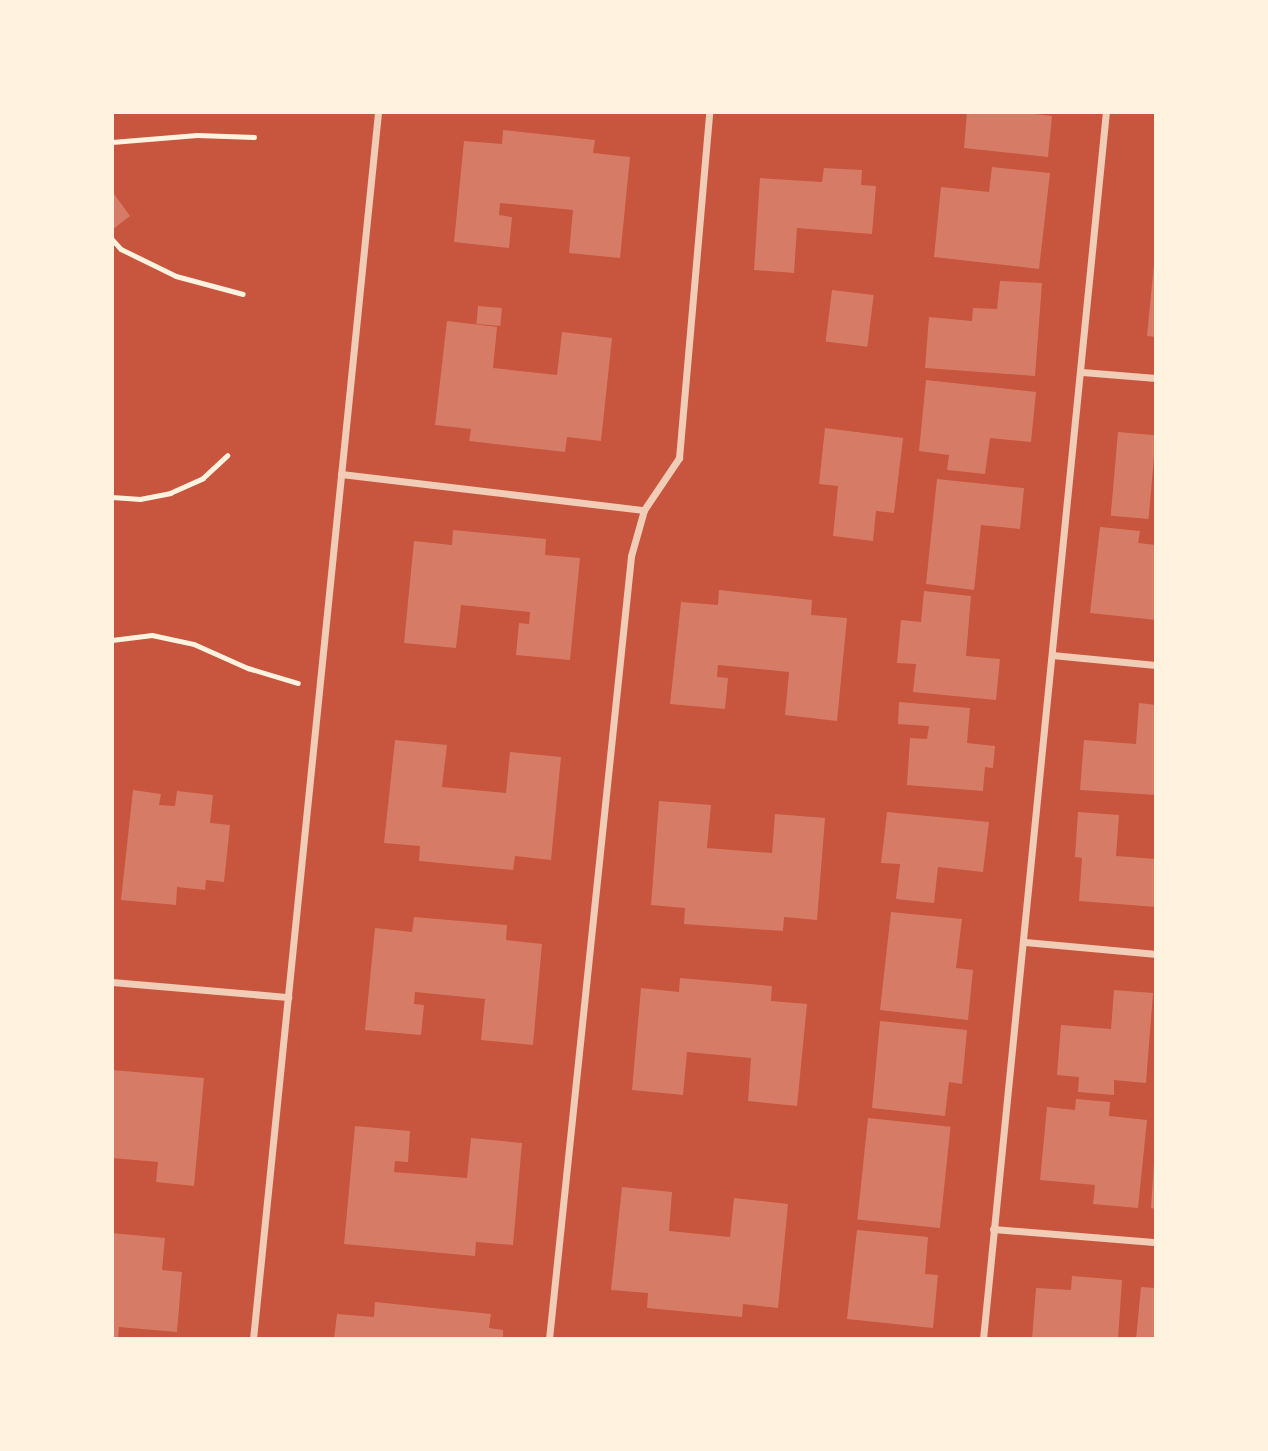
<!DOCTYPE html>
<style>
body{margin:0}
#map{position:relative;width:1268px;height:1451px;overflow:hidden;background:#c8553d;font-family:Helvetica,sans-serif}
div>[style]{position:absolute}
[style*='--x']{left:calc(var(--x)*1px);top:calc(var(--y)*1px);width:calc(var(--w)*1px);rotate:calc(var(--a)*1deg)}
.building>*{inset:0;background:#d67c66;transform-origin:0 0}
.path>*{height:4.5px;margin:-2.25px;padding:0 2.25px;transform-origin:2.25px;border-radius:2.25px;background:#fff3e0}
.minor>*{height:7px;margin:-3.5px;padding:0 3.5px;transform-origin:3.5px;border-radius:3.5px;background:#f1ccb7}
span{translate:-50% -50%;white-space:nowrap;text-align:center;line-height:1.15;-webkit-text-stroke:5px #fff3e0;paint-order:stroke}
.frame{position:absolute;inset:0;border:114px solid #fff3e0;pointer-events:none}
</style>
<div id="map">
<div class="building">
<i style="clip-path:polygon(967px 112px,1018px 112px,1052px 116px,1048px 157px,964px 148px)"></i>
<i style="clip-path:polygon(503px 130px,595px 140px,593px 153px,630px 157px,620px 258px,569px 253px,573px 210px,500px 203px,499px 215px,512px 217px,509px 248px,454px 242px,464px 141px,502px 144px)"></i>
<i style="clip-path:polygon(992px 167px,1050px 173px,1039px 269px,934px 257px,941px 187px,989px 192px)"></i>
<i style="clip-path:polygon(824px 168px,862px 170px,861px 185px,876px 186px,872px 234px,797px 228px,794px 273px,754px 270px,760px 178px,822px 182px)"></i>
<i style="clip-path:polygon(112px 191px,130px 216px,112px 230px)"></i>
<i style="clip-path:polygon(1154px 264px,1156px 265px,1156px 337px,1147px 336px)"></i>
<i style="clip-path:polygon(1000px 281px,1042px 283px,1035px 376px,925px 368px,929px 317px,972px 321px,973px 308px,997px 309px)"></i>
<i style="left:832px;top:290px;width:42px;height:52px;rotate:7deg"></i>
<i style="left:478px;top:306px;width:24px;height:18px;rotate:5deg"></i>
<i style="clip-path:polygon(447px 321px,497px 327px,493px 368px,557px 375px,562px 332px,612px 338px,601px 441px,567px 437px,565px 452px,469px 441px,471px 429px,435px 425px)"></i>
<i style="clip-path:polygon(926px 380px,1036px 392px,1031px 442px,990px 438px,985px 474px,947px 470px,949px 455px,919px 451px)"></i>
<i style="clip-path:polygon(825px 428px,903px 438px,894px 513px,876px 511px,873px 541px,833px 536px,838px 486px,819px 484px)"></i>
<i style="left:1118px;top:432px;width:38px;height:84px;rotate:5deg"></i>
<i style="clip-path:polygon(937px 479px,1024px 488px,1020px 529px,981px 525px,974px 590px,926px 584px)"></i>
<i style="clip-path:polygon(1100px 527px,1140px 531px,1138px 543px,1156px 545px,1156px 620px,1090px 613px)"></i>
<i style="clip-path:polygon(453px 530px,546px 539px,545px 555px,580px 558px,570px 660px,516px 655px,519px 623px,529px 624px,530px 612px,461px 605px,456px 648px,404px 643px,414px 541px,452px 545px)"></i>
<i style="clip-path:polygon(719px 590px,812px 600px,811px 615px,847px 618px,837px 721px,785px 715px,789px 672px,718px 665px,717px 677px,728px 678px,725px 709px,670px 704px,681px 602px,718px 605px)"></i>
<i style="clip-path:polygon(924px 591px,971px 596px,966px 656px,1000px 659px,996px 700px,913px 692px,916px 664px,897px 663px,901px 620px,921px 622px)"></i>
<i style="clip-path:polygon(899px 702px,970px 708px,967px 743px,995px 746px,993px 768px,985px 767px,983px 791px,907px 785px,910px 738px,927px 739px,929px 726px,898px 724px)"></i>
<i style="clip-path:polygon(1139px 703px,1156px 705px,1156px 795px,1080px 790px,1084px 740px,1136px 744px)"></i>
<i style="clip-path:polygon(395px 740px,447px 745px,442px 787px,506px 793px,510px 752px,561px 757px,551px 860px,515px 856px,513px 870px,419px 861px,420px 846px,384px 843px)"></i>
<i style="clip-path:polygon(133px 790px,161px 794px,159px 805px,175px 806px,177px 791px,213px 795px,210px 823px,230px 825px,224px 882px,206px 880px,205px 890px,177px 887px,176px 905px,121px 900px)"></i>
<i style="clip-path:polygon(659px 801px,711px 805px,707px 848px,772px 853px,775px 814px,825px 818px,817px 920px,784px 917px,783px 931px,684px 924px,685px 908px,651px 905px)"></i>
<i style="clip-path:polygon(887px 812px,989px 822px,983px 872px,938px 867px,934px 903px,896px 899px,900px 864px,881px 863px)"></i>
<i style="clip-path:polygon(1078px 812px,1119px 815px,1116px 856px,1156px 859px,1156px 907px,1079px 901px,1082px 858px,1075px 857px)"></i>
<i style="clip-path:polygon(891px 912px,962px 919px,956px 968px,973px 970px,968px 1020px,880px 1010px)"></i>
<i style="clip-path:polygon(414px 917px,507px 925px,506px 940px,542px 944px,533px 1045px,481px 1040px,485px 999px,415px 992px,414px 1004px,424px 1005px,421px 1035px,365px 1030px,375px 928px,412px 932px)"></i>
<i style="clip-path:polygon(680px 978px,772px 986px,771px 1001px,807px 1004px,797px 1106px,748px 1101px,751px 1058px,687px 1052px,683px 1095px,632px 1090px,641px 988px,679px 992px)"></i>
<i style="clip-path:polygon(1114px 990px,1153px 993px,1146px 1083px,1114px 1080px,1114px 1095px,1078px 1092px,1079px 1077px,1057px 1075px,1061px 1025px,1111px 1029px)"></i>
<i style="clip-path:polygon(880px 1021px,967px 1030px,962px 1084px,949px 1082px,945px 1116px,872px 1108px)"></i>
<i style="clip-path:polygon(112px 1070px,204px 1078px,194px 1186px,156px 1182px,158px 1162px,112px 1158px)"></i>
<i style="clip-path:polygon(1076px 1099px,1110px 1102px,1109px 1116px,1147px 1120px,1138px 1208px,1093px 1204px,1095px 1185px,1040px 1180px,1047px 1107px,1075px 1110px)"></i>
<i style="left:868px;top:1118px;width:83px;height:102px;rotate:6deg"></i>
<i style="clip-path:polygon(355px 1126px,410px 1131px,408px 1162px,395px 1161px,394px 1172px,467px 1178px,471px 1138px,522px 1143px,513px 1245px,476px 1242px,475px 1256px,344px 1244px)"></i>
<i style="clip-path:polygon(1154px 1163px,1156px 1163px,1156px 1209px,1151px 1208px)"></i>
<i style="clip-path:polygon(622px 1187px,672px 1192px,669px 1231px,730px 1237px,734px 1198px,788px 1204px,778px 1308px,743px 1304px,742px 1317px,647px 1308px,648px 1293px,611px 1290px)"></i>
<i style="clip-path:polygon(857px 1230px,928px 1237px,925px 1274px,938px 1275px,933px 1328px,847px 1319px)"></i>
<i style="clip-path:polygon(112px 1233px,165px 1238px,162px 1270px,182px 1272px,177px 1332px,119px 1327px,118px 1339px,112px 1339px)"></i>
<i style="clip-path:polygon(1072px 1276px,1122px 1280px,1118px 1339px,1032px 1339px,1036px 1288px,1071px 1290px)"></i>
<i style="clip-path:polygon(1141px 1287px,1156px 1288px,1156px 1339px,1136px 1339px)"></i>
<i style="clip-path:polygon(375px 1302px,491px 1314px,489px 1328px,503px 1330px,503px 1339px,334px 1339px,337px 1314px,374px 1317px)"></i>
</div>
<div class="path">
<i style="--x:112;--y:142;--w:85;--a:-4.7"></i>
<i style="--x:197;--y:135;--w:57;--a:2"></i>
<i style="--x:112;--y:239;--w:13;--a:48"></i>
<i style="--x:121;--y:249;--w:61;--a:26.1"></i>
<i style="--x:176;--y:276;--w:69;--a:15"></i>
<i style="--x:112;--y:497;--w:28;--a:4"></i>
<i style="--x:140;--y:499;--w:31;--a:-11"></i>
<i style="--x:170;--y:493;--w:36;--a:-24"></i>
<i style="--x:203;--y:478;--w:33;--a:-43"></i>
<i style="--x:112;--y:640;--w:40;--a:-7.1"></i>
<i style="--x:152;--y:635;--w:43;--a:12.1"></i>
<i style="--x:194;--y:644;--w:59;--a:24"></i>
<i style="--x:248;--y:668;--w:52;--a:16.7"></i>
</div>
<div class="minor">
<i style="--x:1082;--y:372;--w:74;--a:4.6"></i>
<i style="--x:341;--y:474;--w:305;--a:6.8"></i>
<i style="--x:644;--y:510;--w:63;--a:-56.1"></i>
<i style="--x:679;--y:458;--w:347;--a:-85"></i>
<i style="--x:1052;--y:655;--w:104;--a:5.5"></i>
<i style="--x:1025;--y:942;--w:132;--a:5.2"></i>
<i style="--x:112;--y:982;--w:177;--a:4.9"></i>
<i style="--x:993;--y:1229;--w:164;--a:4.6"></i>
<i style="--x:253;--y:1339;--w:1233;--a:-84.18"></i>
<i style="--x:549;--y:1339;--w:787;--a:-84.02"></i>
<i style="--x:631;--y:556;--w:48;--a:-74.2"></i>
<i style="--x:983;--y:1339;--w:1233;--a:-84.28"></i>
</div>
<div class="frame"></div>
</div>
